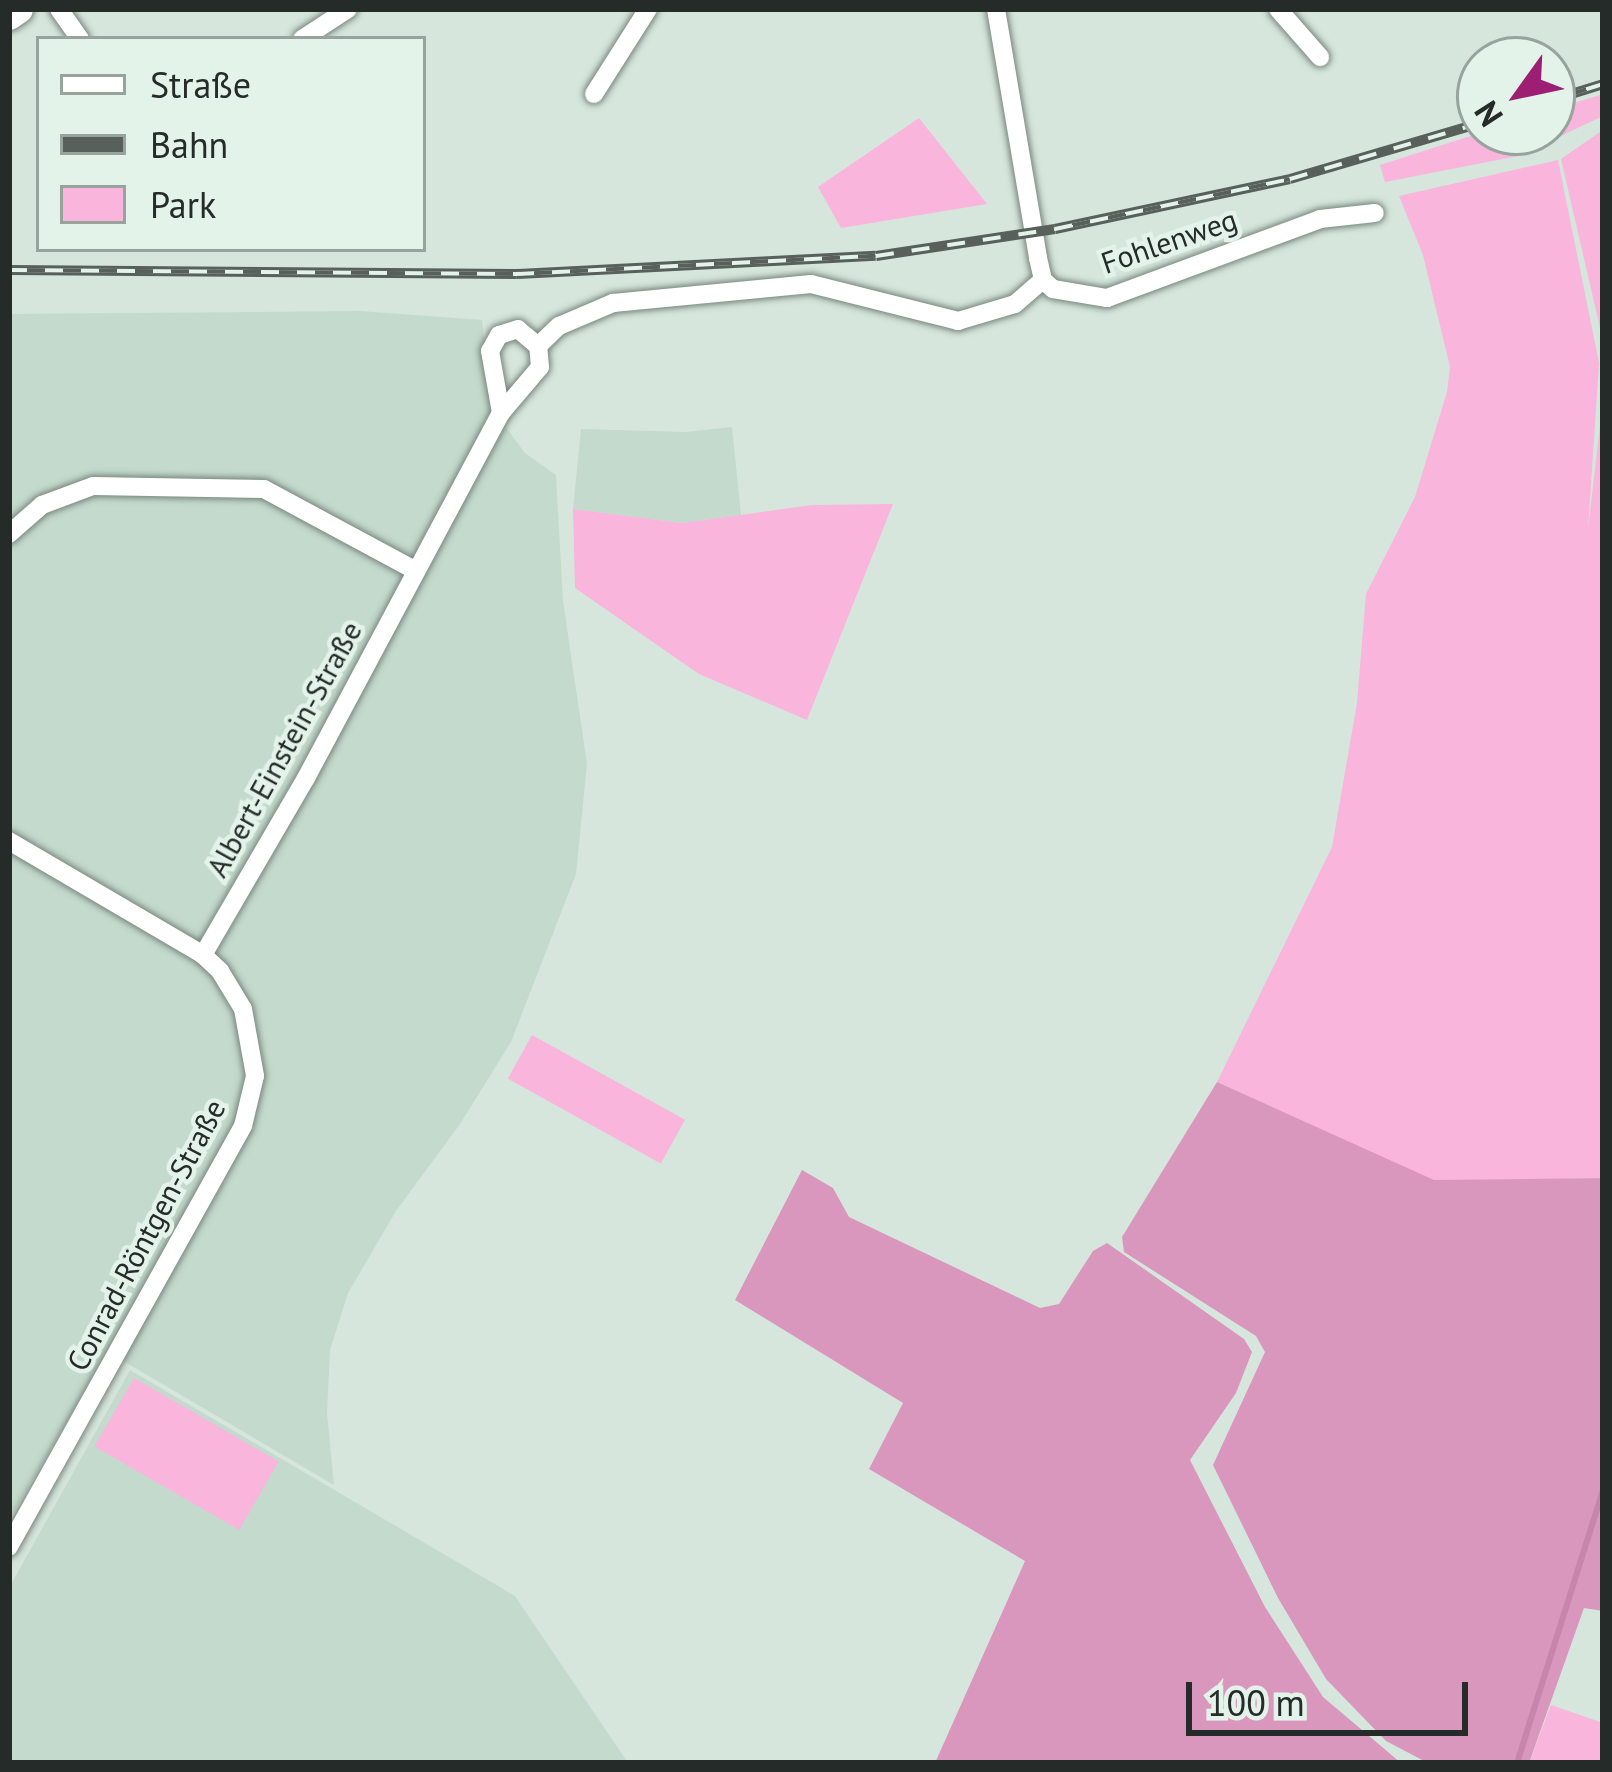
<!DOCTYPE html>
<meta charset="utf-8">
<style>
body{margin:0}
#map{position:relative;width:1612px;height:1772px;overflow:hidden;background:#d6e6dc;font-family:"PT Sans",sans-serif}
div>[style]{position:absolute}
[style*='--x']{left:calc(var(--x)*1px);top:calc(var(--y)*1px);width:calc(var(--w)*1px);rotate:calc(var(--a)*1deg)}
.built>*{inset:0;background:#c4dacd}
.green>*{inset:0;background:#f9b5db;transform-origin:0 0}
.forest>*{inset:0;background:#da97bd}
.stream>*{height:6px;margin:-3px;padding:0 3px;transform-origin:3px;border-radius:3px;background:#c785ab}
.roads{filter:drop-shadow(0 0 3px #78877e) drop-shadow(0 0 3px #78877e)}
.minor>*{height:18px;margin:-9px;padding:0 9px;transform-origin:9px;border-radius:9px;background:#fff}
.secondary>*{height:27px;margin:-13.5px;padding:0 13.5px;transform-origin:13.5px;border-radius:13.5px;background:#fff}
.rail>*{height:10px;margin-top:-5px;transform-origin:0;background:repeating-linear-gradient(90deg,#e3f3e9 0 18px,#58605b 0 36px);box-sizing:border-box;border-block:3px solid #58605b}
span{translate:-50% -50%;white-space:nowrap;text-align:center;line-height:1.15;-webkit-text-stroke:9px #e3f3e9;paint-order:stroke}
.street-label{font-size:30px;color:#252b28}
.frame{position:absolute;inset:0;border:12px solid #252b28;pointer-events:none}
.legend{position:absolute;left:36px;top:36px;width:390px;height:216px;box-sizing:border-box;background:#e3f3e9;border:3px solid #97a39c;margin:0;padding:15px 21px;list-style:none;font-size:36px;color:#252b28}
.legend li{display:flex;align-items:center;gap:24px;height:60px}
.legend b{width:60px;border:3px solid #97a39c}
.north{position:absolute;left:1456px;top:36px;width:120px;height:120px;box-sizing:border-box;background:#e3f3e9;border:3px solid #97a39c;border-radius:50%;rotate:237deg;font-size:33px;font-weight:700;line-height:48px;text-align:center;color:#252b28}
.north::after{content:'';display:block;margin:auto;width:42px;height:54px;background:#9d1f74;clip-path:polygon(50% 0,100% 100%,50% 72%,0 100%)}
.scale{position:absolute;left:1186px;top:1682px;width:282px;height:54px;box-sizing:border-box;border:6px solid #252b28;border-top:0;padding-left:15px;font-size:36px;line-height:42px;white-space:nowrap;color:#252b28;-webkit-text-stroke:9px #e3f3e9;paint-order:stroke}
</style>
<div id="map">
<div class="built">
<i style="clip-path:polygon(360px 311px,482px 320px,491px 407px,525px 453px,556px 475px,563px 601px,587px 764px,576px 874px,511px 1042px,460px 1124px,396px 1211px,348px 1293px,330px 1350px,327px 1413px,334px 1485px,108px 1352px,9px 1519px,9px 314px)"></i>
<i style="clip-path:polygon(732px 427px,741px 515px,682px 523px,573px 509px,581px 429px,686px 432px)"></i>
<i style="clip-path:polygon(130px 1370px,515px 1596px,628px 1763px,9px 1763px,9px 1588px)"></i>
</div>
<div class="green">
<i style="clip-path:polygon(1603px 94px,1603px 116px,1518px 156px,1385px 182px,1380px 165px,1483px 132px,1552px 132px,1552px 110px)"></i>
<i style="clip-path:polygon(919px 118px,987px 204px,841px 228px,818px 187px)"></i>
<i style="clip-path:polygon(1603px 130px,1603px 341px,1561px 159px)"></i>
<i style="clip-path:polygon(1558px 160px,1599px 363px,1588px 529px,1603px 400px,1603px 1178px,1434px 1181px,1217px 1082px,1332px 847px,1357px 703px,1366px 594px,1415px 497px,1447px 392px,1450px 367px,1423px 255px,1399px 196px)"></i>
<i style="clip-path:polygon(893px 504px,807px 720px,699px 674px,575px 588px,573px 509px,682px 523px,812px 505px)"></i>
<i style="left:532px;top:1035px;width:175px;height:50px;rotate:29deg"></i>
<i style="left:134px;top:1378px;width:167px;height:79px;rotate:30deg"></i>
<i style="clip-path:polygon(1551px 1705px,1603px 1723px,1603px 1763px,1529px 1763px)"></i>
</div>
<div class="forest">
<i style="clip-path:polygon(1217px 1082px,1434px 1180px,1603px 1178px,1603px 1611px,1584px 1608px,1529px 1763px,1428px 1763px,1386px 1741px,1326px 1679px,1278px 1598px,1213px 1465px,1265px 1352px,1256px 1336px,1124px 1252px,1122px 1237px)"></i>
<i style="clip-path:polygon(802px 1170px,833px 1188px,849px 1217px,1040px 1308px,1059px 1304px,1093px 1251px,1107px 1243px,1244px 1339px,1252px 1352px,1236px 1393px,1190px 1460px,1265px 1607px,1323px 1697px,1401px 1763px,935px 1763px,1025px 1561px,869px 1469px,903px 1403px,735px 1300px)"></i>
</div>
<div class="stream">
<i style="--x:1517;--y:1763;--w:285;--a:-72.5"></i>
</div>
<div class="roads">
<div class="minor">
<i style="--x:59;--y:9;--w:37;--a:55"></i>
<i style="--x:996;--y:9;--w:253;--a:80.4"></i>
<i style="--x:1038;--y:258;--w:23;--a:77"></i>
<i style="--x:1043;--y:280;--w:13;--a:42"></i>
<i style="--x:1053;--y:289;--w:55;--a:9.5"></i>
<i style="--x:1107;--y:298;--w:227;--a:-20.3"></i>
<i style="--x:1320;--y:219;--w:55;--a:-6.2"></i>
<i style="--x:1278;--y:9;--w:64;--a:48.8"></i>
<i style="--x:302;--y:39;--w:55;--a:-33.1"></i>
<i style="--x:594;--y:94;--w:101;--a:-57.6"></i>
<i style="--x:538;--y:346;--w:29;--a:-44"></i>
<i style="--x:559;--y:326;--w:59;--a:-23.1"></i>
<i style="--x:613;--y:303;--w:199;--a:-5.5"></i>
<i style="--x:811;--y:284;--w:152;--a:14.1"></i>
<i style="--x:958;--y:321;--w:59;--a:-16.6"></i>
<i style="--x:1015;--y:304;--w:37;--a:-41"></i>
<i style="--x:9;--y:534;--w:44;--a:-41.3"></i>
<i style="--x:42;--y:505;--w:54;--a:-20.4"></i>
<i style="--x:93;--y:486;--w:171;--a:1"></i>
<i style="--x:264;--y:489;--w:173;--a:28.3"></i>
<i style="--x:9;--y:841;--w:225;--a:30.4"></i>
<i style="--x:203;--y:955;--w:23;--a:43"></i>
<i style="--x:220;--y:971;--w:44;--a:58.8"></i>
<i style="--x:243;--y:1009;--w:68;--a:79.8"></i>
<i style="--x:255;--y:1076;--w:51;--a:103.5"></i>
<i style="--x:243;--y:1126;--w:482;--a:119.1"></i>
<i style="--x:203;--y:955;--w:205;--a:-59.8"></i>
<i style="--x:306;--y:778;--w:414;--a:-61.9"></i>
<i style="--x:501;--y:413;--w:60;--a:-49.7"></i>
<i style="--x:540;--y:367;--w:21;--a:-95"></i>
<i style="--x:538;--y:346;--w:26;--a:-140"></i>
<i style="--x:518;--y:329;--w:20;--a:162"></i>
<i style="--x:499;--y:335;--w:18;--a:119"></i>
<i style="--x:490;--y:351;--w:63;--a:79.9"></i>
</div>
<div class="secondary">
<i style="--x:9;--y:16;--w:12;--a:-35"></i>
</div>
</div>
<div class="rail">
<i style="--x:1552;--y:100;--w:53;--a:-17.4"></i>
<i style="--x:9;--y:270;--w:507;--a:0.45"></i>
<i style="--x:516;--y:274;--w:360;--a:-2.9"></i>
<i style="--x:876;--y:256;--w:181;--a:-8.6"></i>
<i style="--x:1055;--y:229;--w:240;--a:-12"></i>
<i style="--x:1290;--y:179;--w:198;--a:-16.4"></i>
</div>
<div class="street-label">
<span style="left:1169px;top:241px;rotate:-19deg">Fohlenweg</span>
<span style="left:284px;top:749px;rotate:-61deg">Albert-Einstein-Straße</span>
<span style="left:146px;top:1235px;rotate:-62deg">Conrad-Röntgen-Straße</span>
</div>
<div class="frame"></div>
<ul class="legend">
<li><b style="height:15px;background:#fff"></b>Straße</li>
<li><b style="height:15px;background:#58605b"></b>Bahn</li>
<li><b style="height:33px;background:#f9b5db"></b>Park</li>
</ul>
<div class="north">N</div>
<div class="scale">100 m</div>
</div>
